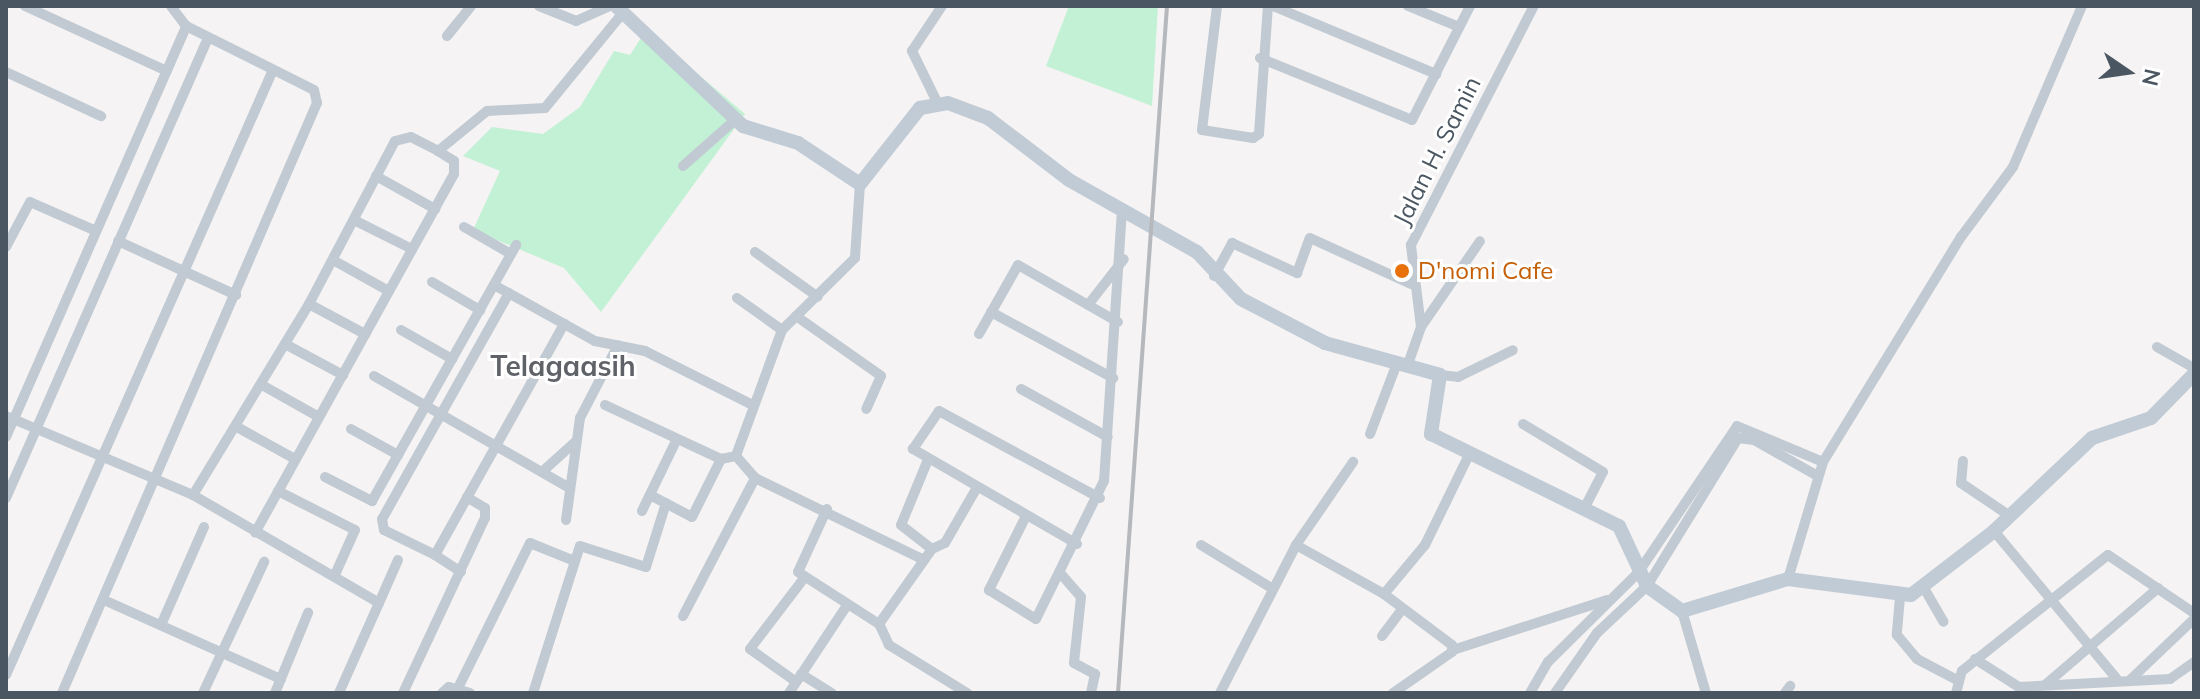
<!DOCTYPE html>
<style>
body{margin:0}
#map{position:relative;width:2200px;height:699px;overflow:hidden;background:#f5f3f3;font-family:Mulish,sans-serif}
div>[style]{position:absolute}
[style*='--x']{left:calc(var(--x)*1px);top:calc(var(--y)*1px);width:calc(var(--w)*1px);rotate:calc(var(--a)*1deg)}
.green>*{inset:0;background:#c3f1d5}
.street>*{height:10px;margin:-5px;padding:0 5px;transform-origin:5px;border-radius:5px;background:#c1cad2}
.secondary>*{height:14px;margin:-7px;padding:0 7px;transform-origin:7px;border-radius:7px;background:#c1cbd6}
.rail>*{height:4px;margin:-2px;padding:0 2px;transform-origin:2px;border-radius:2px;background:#b5b8bd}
.dots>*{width:22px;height:22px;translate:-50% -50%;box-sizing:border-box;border:4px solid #fff;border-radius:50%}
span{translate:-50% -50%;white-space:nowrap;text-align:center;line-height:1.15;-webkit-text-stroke:6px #fff;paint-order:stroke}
.street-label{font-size:24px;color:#4a5661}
.food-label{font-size:24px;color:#c56008}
.left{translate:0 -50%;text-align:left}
.quarter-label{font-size:28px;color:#5f6368;font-weight:700}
.frame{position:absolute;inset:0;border:8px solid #4a5661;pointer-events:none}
.north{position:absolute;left:2088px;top:32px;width:80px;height:80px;-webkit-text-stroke:6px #fff;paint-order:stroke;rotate:103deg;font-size:22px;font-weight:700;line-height:32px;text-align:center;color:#4a5661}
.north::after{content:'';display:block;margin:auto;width:28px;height:36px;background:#4a5661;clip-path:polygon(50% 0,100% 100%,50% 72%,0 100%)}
</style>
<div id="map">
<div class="green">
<i style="clip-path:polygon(1069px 6px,1158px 6px,1152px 106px,1046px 66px)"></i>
<i style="clip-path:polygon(646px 30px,745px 114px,601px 312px,564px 268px,473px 230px,500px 171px,463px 156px,492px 127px,543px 134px,580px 107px,614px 51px,630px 55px)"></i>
</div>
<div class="street">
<i style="--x:25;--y:6;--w:156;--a:24.6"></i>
<i style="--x:539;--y:6;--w:40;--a:22"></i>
<i style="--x:576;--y:21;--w:36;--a:-24"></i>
<i style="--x:1217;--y:6;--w:125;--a:96.9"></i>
<i style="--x:1202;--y:130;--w:52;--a:8.9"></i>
<i style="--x:1253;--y:138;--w:7;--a:-34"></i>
<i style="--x:1259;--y:134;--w:128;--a:-86"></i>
<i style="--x:1273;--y:6;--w:177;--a:22.6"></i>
<i style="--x:1408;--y:6;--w:55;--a:22.4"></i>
<i style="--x:447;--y:36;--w:38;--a:-51"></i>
<i style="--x:1260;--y:58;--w:164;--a:22.2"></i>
<i style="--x:1412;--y:120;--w:128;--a:-63"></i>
<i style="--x:6;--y:72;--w:105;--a:24.9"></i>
<i style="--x:937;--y:102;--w:57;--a:-116.1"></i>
<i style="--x:912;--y:51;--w:54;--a:-56.3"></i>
<i style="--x:438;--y:151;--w:63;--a:-39.2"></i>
<i style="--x:487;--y:111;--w:58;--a:-3"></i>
<i style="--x:545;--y:108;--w:120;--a:-50.7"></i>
<i style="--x:683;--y:166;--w:69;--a:-41.5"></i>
<i style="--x:376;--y:176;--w:68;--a:29.2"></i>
<i style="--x:860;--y:184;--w:74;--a:93.9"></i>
<i style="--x:855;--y:258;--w:103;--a:135.4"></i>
<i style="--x:782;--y:330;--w:134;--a:110.1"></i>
<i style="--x:736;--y:456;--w:29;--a:49"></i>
<i style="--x:755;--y:478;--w:188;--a:25.9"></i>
<i style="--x:354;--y:220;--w:65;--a:26.6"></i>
<i style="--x:464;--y:227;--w:54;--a:29.9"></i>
<i style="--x:118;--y:241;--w:130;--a:24.6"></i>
<i style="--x:6;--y:247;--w:51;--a:-61.9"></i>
<i style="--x:30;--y:202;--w:72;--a:23.7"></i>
<i style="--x:755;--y:252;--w:77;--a:35.5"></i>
<i style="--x:333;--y:260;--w:64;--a:29"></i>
<i style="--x:1214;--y:276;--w:38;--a:-61"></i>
<i style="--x:1232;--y:243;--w:72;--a:24.8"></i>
<i style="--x:1297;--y:273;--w:37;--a:-70"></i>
<i style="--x:1310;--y:238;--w:111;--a:24.5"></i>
<i style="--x:432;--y:282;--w:56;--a:30.3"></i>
<i style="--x:494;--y:285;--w:115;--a:29"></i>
<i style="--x:595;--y:341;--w:51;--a:11.3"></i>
<i style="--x:645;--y:351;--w:121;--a:26.6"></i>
<i style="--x:509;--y:293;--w:259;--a:119.3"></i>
<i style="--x:382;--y:519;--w:11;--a:80"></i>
<i style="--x:384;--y:530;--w:57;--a:26.1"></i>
<i style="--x:435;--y:555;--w:265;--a:-60.8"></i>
<i style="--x:737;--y:298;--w:55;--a:35.4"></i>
<i style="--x:309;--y:304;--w:64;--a:28.2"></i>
<i style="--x:1088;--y:305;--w:58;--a:-52"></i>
<i style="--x:991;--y:312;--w:139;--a:28.4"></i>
<i style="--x:796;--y:316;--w:104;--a:35.2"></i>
<i style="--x:881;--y:376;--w:36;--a:114"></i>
<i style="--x:1421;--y:327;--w:104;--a:-55.5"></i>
<i style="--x:401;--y:330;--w:59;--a:29.6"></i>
<i style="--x:979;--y:334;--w:79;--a:-60.5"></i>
<i style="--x:1018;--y:265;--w:115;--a:29.7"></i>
<i style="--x:285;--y:344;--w:66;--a:28.1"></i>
<i style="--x:2157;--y:347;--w:43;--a:29.6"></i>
<i style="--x:1407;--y:367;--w:42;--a:-70.7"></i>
<i style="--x:1421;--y:327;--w:83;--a:-97"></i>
<i style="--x:1411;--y:245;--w:269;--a:-62.8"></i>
<i style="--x:1440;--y:375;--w:18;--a:6"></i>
<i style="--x:1458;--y:377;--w:61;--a:-26.1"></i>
<i style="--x:374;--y:376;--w:224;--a:29.8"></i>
<i style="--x:262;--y:385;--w:65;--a:29.3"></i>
<i style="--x:1021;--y:389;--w:99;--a:28.9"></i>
<i style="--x:605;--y:405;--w:128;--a:25"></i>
<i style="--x:721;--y:459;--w:15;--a:-11"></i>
<i style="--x:6;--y:416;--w:203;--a:22.9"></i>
<i style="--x:193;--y:495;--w:215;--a:30.1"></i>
<i style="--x:379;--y:603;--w:98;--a:114"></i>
<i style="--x:1523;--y:424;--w:93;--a:31"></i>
<i style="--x:1603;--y:472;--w:42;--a:117.2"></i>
<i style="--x:237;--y:427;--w:66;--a:28.9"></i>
<i style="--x:351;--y:429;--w:54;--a:29"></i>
<i style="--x:1370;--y:434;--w:73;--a:-69.1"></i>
<i style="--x:6;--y:437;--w:449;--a:-66.3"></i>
<i style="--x:1963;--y:461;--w:22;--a:95"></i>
<i style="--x:1961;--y:483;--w:59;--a:34"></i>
<i style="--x:927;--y:462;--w:68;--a:112.4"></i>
<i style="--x:901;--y:525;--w:39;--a:38"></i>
<i style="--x:543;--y:471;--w:42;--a:-42.1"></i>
<i style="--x:325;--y:477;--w:53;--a:27.1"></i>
<i style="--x:372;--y:501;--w:294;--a:-60.6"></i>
<i style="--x:278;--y:491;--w:86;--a:26.9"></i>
<i style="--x:355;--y:530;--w:51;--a:114.1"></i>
<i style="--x:193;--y:495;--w:223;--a:-58.7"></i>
<i style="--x:309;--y:304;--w:184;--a:-62.2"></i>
<i style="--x:395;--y:141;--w:16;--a:-14"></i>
<i style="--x:411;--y:137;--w:30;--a:27"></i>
<i style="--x:438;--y:151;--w:19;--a:32"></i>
<i style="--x:454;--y:161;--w:13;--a:90"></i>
<i style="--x:454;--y:174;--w:410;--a:119"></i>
<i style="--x:650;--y:495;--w:47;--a:27.6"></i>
<i style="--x:692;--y:517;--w:65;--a:-63.4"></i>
<i style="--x:6;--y:498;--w:502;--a:-66.29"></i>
<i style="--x:827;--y:509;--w:69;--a:114.7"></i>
<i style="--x:798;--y:572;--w:96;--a:32.7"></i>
<i style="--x:642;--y:511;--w:80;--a:-64.1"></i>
<i style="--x:1026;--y:516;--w:83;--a:116.6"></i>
<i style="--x:989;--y:590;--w:55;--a:31.7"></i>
<i style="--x:1036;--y:619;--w:154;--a:-63.8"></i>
<i style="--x:1104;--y:481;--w:269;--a:-86.2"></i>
<i style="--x:566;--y:520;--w:103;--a:-82.2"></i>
<i style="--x:580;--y:418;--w:82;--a:-62.5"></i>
<i style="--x:1994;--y:531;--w:192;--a:50.3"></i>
<i style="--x:1077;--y:544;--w:190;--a:-149.9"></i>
<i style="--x:913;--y:449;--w:46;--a:-55.6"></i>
<i style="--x:939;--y:411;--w:183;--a:28.4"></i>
<i style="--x:1201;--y:545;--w:84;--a:31.4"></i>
<i style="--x:1296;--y:545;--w:101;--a:-55.5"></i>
<i style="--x:435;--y:555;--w:31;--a:33"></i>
<i style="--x:1061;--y:574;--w:30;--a:49"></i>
<i style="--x:1081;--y:597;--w:66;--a:96.1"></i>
<i style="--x:1074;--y:663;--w:24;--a:28"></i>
<i style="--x:1095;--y:674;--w:19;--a:102"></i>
<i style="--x:1788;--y:579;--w:122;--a:-73.3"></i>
<i style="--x:1823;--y:462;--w:264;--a:-58.5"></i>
<i style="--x:1961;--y:237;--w:87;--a:-53.4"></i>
<i style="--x:2013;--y:167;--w:175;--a:-66.8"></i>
<i style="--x:1924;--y:588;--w:39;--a:60"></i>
<i style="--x:1384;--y:594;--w:64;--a:-50.1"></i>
<i style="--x:1425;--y:545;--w:98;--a:-64"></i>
<i style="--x:1900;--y:597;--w:38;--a:95"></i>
<i style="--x:1897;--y:635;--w:31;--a:50"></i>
<i style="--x:1917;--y:659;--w:45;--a:27.7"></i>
<i style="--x:104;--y:600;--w:194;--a:24.1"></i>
<i style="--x:379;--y:603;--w:47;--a:-66.2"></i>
<i style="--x:1682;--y:611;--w:85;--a:73.7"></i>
<i style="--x:683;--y:616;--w:156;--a:-62.4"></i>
<i style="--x:161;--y:625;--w:107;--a:-66.3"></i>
<i style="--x:1382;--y:636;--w:34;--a:-53"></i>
<i style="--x:1453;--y:650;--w:162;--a:-18"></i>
<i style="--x:1975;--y:659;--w:52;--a:32.5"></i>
<i style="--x:2019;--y:687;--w:151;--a:-3"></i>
<i style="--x:2170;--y:679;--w:29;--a:-35"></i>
<i style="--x:801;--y:674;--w:36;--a:32"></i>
<i style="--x:6;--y:675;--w:661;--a:-66.19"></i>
<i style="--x:2131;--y:679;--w:87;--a:-43.6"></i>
<i style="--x:795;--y:681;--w:55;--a:-144.6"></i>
<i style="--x:750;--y:649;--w:89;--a:-52.7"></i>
<i style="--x:2045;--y:685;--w:149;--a:-40.6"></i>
<i style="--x:458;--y:688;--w:162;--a:-63.6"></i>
<i style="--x:530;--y:543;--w:45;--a:22"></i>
<i style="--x:62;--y:693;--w:643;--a:-66.63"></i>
<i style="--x:317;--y:103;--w:13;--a:-103"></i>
<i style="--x:314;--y:90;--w:143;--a:-153.4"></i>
<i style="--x:186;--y:26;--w:25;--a:-127"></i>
<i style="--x:203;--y:693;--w:145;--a:-65"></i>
<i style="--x:275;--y:693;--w:87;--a:-67.6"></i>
<i style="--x:403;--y:693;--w:193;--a:-64.9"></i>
<i style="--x:485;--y:518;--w:10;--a:-90"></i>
<i style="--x:485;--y:508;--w:21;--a:-149"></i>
<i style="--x:442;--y:693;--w:9;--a:-41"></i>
<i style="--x:449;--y:687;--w:22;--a:16"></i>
<i style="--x:533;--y:693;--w:154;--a:-72.3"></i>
<i style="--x:580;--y:546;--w:69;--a:17.7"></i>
<i style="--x:646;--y:567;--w:67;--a:-72.6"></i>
<i style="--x:789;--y:693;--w:103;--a:-56.5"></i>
<i style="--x:967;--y:693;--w:92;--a:-148.4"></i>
<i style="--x:889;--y:645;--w:23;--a:-115"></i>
<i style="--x:879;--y:624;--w:92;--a:-54.8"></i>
<i style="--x:932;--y:549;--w:14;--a:-25"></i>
<i style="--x:945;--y:543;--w:62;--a:-60.1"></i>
<i style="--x:1220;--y:693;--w:166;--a:-62.8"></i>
<i style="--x:1296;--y:545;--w:101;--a:29.1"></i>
<i style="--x:1384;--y:594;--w:85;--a:36.9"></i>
<i style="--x:1452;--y:645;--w:7;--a:90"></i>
<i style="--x:1452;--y:652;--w:72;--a:145.2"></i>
<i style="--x:1530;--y:693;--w:36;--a:-60"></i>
<i style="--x:1548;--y:662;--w:127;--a:-44.7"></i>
<i style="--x:1638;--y:573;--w:177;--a:-56"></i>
<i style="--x:1737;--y:426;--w:93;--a:22.7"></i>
<i style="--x:1555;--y:693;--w:73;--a:-55"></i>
<i style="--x:1597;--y:633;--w:69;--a:-43.2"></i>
<i style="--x:1647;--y:586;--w:174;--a:-58.4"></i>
<i style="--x:1738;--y:438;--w:16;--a:7"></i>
<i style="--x:1754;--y:440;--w:73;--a:29.4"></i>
<i style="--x:1785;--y:693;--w:9;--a:-54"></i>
<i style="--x:1956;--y:693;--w:23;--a:-75"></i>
<i style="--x:1962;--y:671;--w:186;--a:-38.5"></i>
<i style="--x:2108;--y:555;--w:104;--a:34"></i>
</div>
<div class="secondary">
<i style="--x:616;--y:6;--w:175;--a:43.4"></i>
<i style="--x:743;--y:126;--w:58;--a:17.2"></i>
<i style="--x:798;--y:143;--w:74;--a:33.5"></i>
<i style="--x:860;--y:184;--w:97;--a:-51.7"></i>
<i style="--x:920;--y:108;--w:28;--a:-10"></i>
<i style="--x:948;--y:103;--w:43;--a:20.6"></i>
<i style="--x:988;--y:118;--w:102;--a:37.4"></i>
<i style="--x:1069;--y:180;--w:147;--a:29.4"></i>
<i style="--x:1197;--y:252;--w:64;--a:46.9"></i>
<i style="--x:1241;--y:299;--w:95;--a:27.6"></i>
<i style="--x:1325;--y:343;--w:119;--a:15.5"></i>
<i style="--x:1440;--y:375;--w:60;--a:98.7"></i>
<i style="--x:1431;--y:434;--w:209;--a:26.1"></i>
<i style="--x:1619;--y:526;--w:66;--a:65"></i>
<i style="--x:1647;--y:586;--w:43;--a:35.5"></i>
<i style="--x:1682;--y:611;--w:111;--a:-16.8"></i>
<i style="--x:1788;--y:579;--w:124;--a:7.4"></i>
<i style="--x:1911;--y:595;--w:105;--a:-37.6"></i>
<i style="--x:1994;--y:531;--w:135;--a:-43.5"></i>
<i style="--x:2092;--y:438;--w:62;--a:-18.7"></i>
<i style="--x:2151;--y:418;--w:62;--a:-45.7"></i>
</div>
<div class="rail">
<i style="--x:1118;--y:693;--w:689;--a:-85.92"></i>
</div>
<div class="dots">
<i style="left:1402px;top:271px;background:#e8710a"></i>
</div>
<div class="street-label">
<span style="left:1437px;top:151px;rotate:-63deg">Jalan H. Samin</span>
</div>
<div class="food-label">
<span class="left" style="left:1418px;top:271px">D'nomi Cafe</span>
</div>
<div class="quarter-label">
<span style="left:563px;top:366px">Telagaasih</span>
</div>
<div class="frame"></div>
<div class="north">N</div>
</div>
